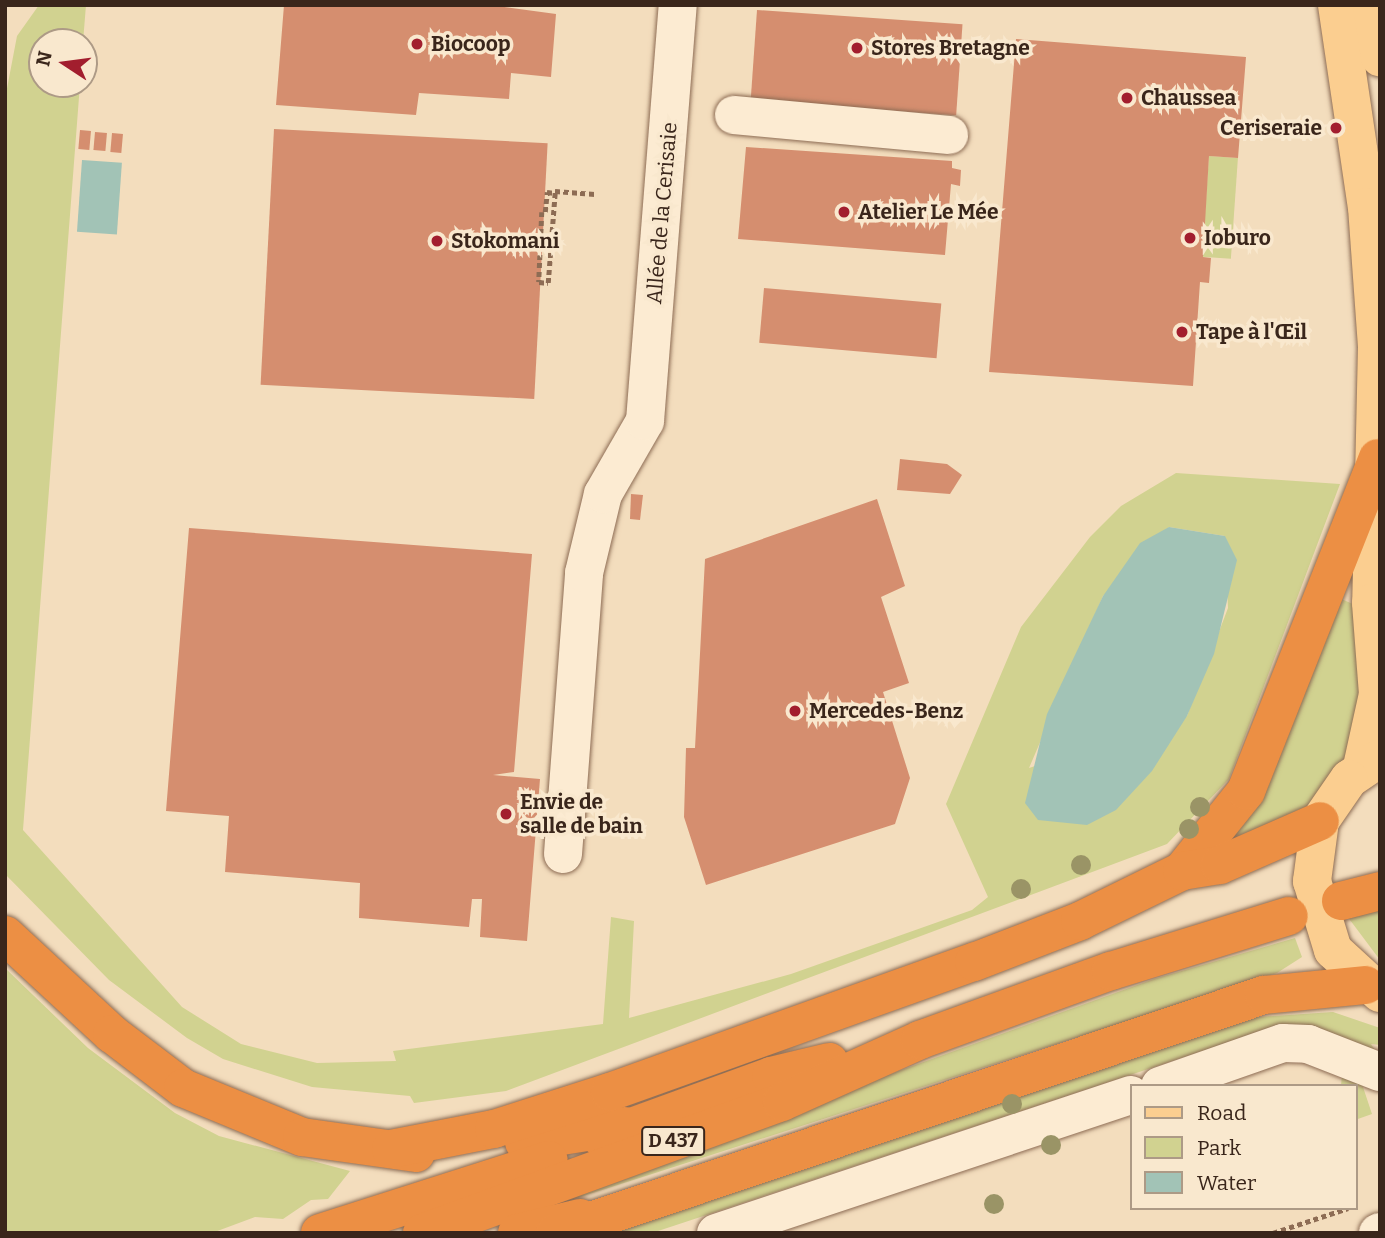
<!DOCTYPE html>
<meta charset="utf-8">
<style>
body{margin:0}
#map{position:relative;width:1385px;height:1238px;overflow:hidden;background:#f3ddbd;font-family:Bitter,serif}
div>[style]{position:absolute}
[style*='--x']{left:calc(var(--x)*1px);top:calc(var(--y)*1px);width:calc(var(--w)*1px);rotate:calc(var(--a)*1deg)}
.green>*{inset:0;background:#d1d290;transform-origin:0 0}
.water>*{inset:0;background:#a2c3b6;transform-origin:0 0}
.building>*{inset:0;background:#d58e6f;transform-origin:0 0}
.path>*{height:4.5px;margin-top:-2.25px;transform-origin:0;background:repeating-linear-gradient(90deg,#8d6c54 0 5px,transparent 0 8.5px)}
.roads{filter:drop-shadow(0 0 2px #8d6c54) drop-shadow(0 0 2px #8d6c54)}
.minor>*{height:38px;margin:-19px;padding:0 19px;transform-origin:19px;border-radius:19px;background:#fcebd2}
.major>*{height:38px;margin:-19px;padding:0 19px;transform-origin:19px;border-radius:19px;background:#fbce90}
.highway>*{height:38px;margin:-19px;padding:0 19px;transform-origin:19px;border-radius:19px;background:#ec8f44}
.trees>*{width:20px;height:20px;margin:-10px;border-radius:50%;background:#9a9466}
.dots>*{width:19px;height:19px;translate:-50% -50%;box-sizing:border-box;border:4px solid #f9e8ce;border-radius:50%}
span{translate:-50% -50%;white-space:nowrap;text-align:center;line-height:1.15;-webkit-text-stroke:7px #f9e8ce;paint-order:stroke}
.shield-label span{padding:2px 5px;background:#f9e8ce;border:2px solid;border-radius:5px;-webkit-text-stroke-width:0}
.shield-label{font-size:19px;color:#3a261b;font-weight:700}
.poi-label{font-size:21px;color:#3a261b;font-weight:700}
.left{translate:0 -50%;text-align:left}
.right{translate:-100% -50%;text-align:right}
.street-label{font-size:21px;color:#3a261b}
.frame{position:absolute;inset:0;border:7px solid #3a261b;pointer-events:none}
.legend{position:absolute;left:1130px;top:1084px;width:228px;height:126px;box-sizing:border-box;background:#f9e8ce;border:2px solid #ad9a86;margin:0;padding:9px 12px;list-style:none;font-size:21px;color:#3a261b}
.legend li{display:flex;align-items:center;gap:14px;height:35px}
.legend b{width:35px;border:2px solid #ad9a86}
.north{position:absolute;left:28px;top:28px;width:70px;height:70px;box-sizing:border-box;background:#f9e8ce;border:2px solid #ad9a86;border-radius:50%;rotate:283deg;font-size:19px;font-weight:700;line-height:28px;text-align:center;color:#3a261b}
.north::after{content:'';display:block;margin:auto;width:24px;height:32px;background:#a21e2e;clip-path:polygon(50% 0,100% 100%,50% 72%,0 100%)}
</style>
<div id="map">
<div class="green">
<i style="clip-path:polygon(evenodd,39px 5px,86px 5px,83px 42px,42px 42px,42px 84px,80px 84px,23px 830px,182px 1007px,241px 1044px,317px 1063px,396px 1061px,393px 1051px,603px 1024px,611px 917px,634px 921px,629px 1018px,791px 974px,972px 910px,988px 897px,946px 804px,1021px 627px,1090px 537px,1121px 506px,1176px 473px,1340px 484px,1229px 779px,1167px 844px,506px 1091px,414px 1103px,410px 1096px,312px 1087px,223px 1059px,187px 1038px,109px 980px,5px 874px,5px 99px,17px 36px,39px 5px,1169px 527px,1225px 536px,1228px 608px,1187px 716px,1029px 768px,1103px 596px,1169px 527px)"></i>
<i style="left:1209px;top:156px;width:29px;height:101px;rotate:4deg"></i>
<i style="clip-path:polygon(1337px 597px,1355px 605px,1361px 680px,1360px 724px,1340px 769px,1301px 814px,1220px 846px)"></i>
<i style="clip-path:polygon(1380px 907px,1380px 960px,1347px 916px)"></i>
<i style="clip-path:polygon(1295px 938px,1302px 957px,1277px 973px,481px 1229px,582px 1185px,1154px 979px)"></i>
<i style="clip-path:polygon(5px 968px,88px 1048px,175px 1113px,219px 1136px,350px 1171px,328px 1199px,311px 1200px,283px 1219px,255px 1217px,212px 1233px,5px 1233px)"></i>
<i style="clip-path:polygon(1333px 1012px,1380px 1028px,1380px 1045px,1371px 1044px,1378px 1055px,1284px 1024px,652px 1233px,609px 1233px,1257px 1017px)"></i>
<i style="clip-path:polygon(1342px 1074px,1361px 1081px,1372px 1114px,1355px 1120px,1355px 1086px,1341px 1086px)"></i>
</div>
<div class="water">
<i style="left:82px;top:160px;width:40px;height:72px;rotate:4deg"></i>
<i style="clip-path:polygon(1169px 527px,1225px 536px,1237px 560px,1214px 654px,1187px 716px,1152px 771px,1116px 810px,1087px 825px,1038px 820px,1025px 803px,1047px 714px,1103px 596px,1140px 543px)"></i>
</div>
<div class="building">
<i style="clip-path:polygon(284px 5px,489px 5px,556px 14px,551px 77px,511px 73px,509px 99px,419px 93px,416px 115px,276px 105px)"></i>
<i style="left:757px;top:10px;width:206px;height:91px;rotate:4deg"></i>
<i style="clip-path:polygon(1016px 39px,1246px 57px,1238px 158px,1209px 156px,1203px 257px,1211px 258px,1209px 283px,1200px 282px,1193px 386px,989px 372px)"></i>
<i style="left:274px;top:129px;width:274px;height:256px;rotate:3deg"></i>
<i style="left:80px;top:130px;width:11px;height:19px;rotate:5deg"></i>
<i style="left:95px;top:132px;width:12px;height:18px;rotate:5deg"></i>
<i style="left:112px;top:133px;width:11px;height:19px;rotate:5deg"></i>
<i style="clip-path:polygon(746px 147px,952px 161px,952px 168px,961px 170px,960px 186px,951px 184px,945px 255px,738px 239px)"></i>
<i style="left:764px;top:288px;width:178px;height:55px;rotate:5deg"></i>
<i style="clip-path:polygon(900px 459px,947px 464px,962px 475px,950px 494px,897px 490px)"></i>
<i style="clip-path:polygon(631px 494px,643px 495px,640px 520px,630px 519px)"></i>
<i style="clip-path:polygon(877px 499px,905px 586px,881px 597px,909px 683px,883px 692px,910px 778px,895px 824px,706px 885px,684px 817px,686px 748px,695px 748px,705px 559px)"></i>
<i style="clip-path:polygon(189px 528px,532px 554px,514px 772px,493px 775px,540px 779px,527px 941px,480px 937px,482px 899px,472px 899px,469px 927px,359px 918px,360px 883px,225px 872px,229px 816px,166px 811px)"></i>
</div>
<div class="path">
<i style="--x:542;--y:212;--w:70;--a:92.5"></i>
<i style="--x:539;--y:282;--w:9;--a:6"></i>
<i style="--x:548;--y:283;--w:92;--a:-85.6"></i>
<i style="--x:555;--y:191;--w:40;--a:4.3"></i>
<i style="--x:545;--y:212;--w:20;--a:-84"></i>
<i style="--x:547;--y:192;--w:8;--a:7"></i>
<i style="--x:1273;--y:1233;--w:79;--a:-18.4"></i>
</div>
<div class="roads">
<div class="minor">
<i style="--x:734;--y:115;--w:216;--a:5.3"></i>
<i style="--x:563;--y:854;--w:282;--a:-85.7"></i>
<i style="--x:584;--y:573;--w:81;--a:-76.5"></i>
<i style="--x:603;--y:494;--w:84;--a:-60.1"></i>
<i style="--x:645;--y:421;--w:417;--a:-85.5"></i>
<i style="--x:1160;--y:1086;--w:130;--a:-19.3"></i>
<i style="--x:1283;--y:1043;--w:25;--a:2"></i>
<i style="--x:1308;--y:1044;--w:77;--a:21.3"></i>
<i style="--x:716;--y:1233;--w:437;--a:-18.4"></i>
<i style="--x:1378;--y:1233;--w:2;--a:-27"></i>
</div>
<div class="major">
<i style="--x:1337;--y:5;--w:204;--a:81.6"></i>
<i style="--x:1367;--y:207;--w:140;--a:85.9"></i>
<i style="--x:1377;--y:347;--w:256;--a:91.3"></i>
<i style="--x:1371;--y:603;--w:91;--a:85.6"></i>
<i style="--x:1378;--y:694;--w:75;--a:102.4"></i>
<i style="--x:1372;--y:5;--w:53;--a:81.3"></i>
<i style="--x:1380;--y:758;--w:37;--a:146"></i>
<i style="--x:1349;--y:779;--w:51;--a:124.6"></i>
<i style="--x:1320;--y:821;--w:61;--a:97.6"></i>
<i style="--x:1312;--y:881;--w:72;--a:73.1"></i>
<i style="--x:1333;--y:950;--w:64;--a:42.5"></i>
</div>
<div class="highway">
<i style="--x:1182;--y:871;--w:102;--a:-51.3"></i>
<i style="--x:1246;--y:791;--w:358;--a:-68.4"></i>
<i style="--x:1341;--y:901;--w:40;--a:-14.4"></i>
<i style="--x:5;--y:935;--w:146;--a:42.8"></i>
<i style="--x:112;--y:1034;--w:89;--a:37.3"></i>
<i style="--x:183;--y:1088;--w:129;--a:22.4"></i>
<i style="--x:302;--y:1137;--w:115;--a:8"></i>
<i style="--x:601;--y:1138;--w:181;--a:-20"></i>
<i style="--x:771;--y:1076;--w:60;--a:-13.6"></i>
<i style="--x:524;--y:1142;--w:102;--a:-9"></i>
<i style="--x:391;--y:1149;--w:105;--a:-11"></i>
<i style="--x:494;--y:1129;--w:122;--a:-17.7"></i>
<i style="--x:610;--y:1092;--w:387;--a:-19.7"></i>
<i style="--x:974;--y:962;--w:114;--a:-21.1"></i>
<i style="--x:1080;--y:921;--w:114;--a:-26.1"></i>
<i style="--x:1182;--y:871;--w:38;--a:-9"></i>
<i style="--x:1220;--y:865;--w:109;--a:-23.7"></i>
<i style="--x:320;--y:1233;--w:240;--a:-17.7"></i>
<i style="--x:422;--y:1233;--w:383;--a:-20"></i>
<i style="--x:782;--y:1102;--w:151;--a:-24.2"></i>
<i style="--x:920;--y:1040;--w:203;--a:-19.9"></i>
<i style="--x:1111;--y:971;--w:186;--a:-17.2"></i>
<i style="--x:517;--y:1233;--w:65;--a:-13.4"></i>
<i style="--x:555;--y:1233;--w:748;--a:-18.56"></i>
<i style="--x:1264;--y:995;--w:102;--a:-5.6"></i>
</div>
</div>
<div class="trees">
<i style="left:1200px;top:807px"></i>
<i style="left:1189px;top:829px"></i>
<i style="left:1081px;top:865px"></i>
<i style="left:1021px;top:889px"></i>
<i style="left:1012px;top:1104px"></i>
<i style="left:1051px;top:1145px"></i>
<i style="left:994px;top:1204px"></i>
</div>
<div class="dots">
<i style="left:417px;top:44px;background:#a21e2e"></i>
<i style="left:857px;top:48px;background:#a21e2e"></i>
<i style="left:1127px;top:98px;background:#a21e2e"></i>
<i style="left:1336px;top:128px;background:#a21e2e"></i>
<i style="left:844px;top:212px;background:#a21e2e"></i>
<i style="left:1190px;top:238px;background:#a21e2e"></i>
<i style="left:437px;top:241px;background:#a21e2e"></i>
<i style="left:1182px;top:332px;background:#a21e2e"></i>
<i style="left:795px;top:711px;background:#a21e2e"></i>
<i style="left:506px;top:814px;background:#a21e2e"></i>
</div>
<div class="shield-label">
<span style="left:673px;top:1141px">D 437</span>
</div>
<div class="poi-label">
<span class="left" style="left:431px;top:44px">Biocoop</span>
<span class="left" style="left:871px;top:48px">Stores Bretagne</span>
<span class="left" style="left:1141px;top:98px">Chaussea</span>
<span class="right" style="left:1322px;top:128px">Ceriseraie</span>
<span class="left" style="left:858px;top:212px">Atelier Le Mée</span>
<span class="left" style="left:1204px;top:238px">Ioburo</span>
<span class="left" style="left:451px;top:241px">Stokomani</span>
<span class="left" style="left:1196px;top:332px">Tape à l'Œil</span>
<span class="left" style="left:809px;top:711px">Mercedes-Benz</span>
<span class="left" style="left:520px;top:814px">Envie de<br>salle de bain</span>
</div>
<div class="street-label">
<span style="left:662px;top:213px;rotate:-85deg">Allée de la Cerisaie</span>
</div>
<div class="frame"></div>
<ul class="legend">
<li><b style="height:9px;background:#fbce90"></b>Road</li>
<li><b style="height:19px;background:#d1d290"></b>Park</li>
<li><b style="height:19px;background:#a2c3b6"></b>Water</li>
</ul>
<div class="north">N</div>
</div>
